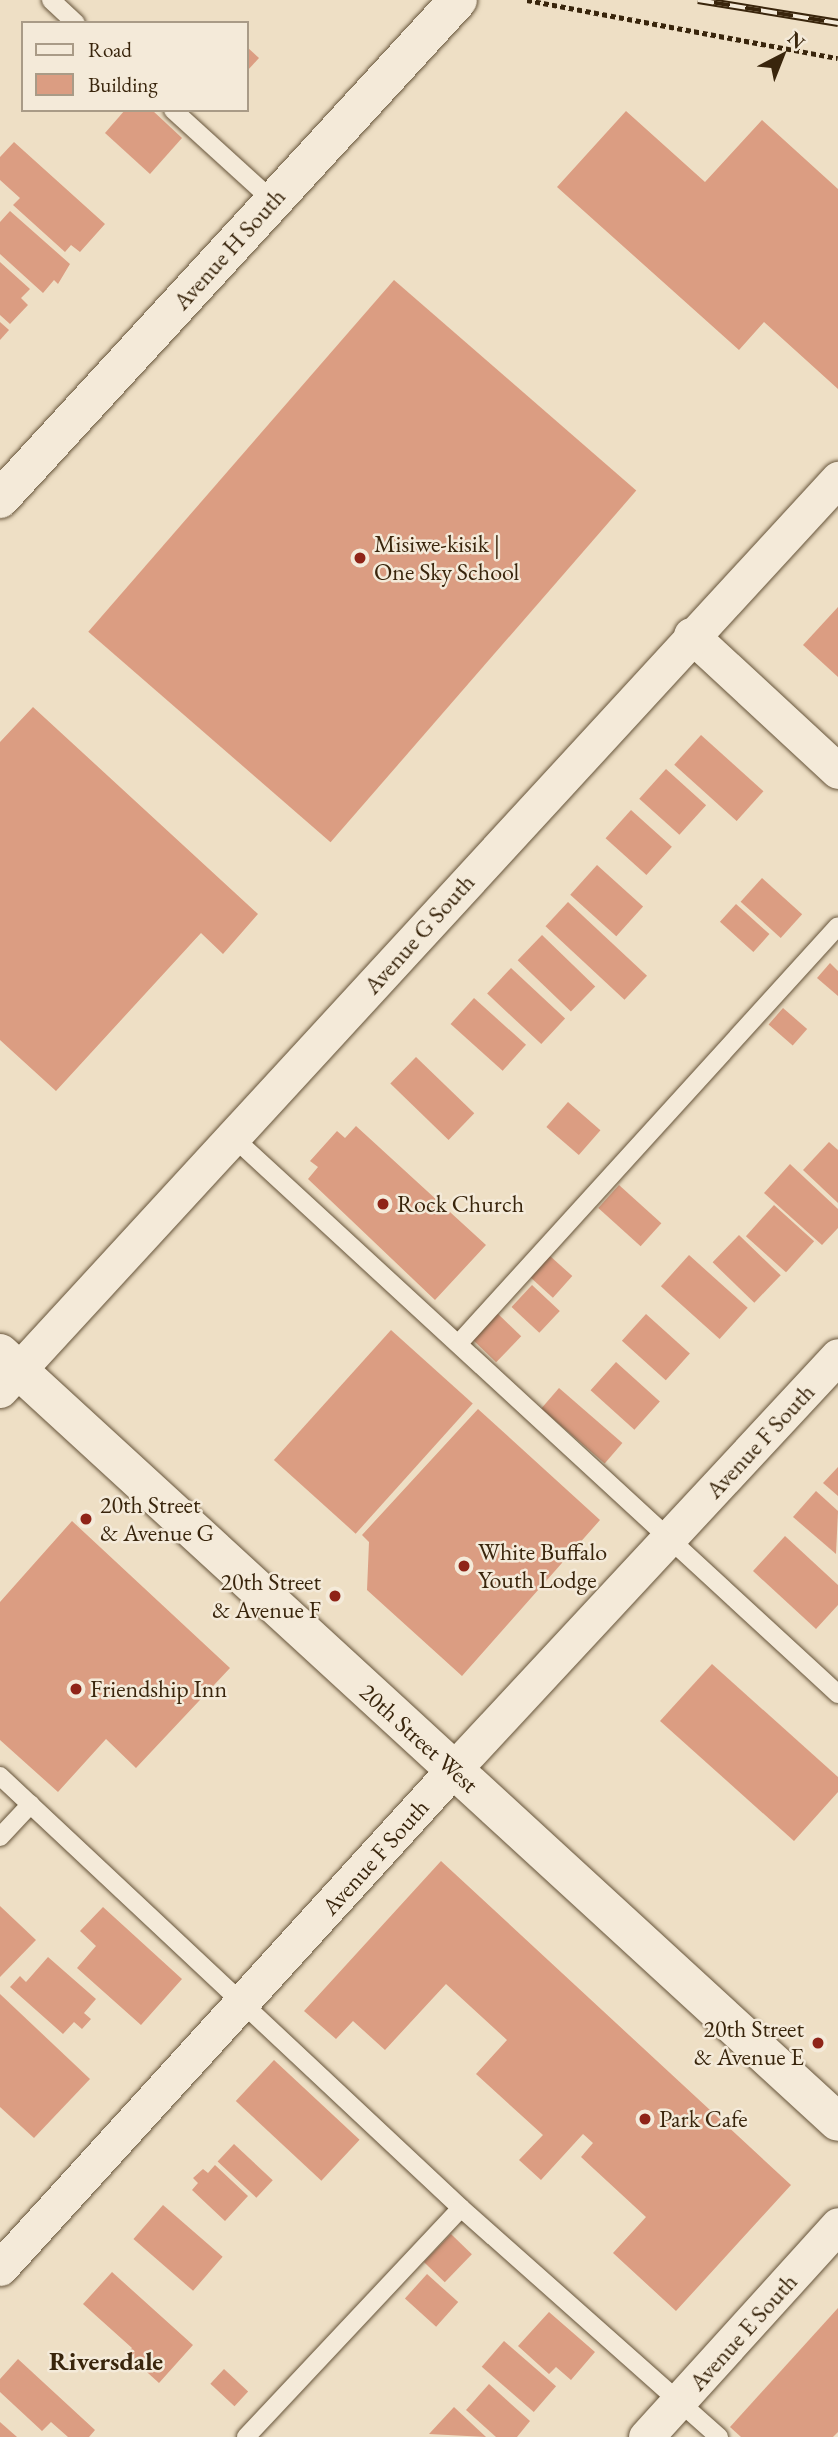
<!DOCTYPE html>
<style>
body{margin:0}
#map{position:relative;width:838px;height:2437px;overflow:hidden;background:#eedfc5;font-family:"EB Garamond",serif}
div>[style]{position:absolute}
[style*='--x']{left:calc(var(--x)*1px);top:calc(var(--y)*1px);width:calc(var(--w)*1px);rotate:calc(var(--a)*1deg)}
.building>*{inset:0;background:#db9d82;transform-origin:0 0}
.path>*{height:4.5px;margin-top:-2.25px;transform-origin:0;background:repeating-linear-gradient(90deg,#39250c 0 5px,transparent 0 8.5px)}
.roads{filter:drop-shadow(0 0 2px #66543a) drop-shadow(0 0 2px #66543a)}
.lane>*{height:18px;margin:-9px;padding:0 9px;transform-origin:9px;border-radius:9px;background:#f4ead9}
.street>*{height:35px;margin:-17.5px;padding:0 17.5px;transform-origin:17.5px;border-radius:17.5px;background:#f4ead9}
.secondary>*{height:38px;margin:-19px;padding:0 19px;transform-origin:19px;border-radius:19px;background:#f4ead9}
.rail>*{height:8px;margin-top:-4px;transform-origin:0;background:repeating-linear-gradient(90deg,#f4ead9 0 16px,#39250c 0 32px);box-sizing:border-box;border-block:2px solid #39250c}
.dots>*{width:19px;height:19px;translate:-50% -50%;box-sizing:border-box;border:4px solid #f4ead9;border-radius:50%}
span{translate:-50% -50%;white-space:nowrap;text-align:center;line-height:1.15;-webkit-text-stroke:5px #f4ead9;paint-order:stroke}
.street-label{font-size:24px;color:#39250c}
.poi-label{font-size:24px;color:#39250c}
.left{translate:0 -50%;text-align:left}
.right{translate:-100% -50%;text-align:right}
.neighbourhood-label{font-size:26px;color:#39250c;font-weight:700}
.legend{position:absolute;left:21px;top:21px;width:228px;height:91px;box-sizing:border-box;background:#f4ead9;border:2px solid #a99b87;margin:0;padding:9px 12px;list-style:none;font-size:21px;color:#39250c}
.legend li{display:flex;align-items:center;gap:14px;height:35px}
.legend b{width:35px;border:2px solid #a99b87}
.north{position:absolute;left:747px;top:21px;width:70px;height:70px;-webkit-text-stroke:5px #f4ead9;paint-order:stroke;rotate:42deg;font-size:19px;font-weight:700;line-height:28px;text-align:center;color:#39250c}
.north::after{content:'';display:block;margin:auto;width:24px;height:32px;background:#39250c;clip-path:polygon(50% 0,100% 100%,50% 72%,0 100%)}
</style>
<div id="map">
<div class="building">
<i style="clip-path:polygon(247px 47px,259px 58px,247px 71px)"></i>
<i style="clip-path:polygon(125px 110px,152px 110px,182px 138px,150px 174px,105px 133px)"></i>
<i style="clip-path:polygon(626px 111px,705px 182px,762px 120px,838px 189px,838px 389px,764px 322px,739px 350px,557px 187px)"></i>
<i style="clip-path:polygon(14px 142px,105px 224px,80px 252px,71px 245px,65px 252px,13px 205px,20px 198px,0 180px,0 157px)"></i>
<i style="clip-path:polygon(10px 211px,70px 264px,58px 284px,54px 280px,43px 293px,0 254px,0 222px)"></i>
<i style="clip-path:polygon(0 262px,30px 289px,21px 298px,28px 305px,10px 324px,0 315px)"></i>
<i style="left:394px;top:280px;width:321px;height:466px;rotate:41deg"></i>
<i style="clip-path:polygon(0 322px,9px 330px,0 340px)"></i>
<i style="clip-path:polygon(838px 607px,838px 677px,803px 645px)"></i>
<i style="clip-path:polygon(33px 707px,258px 914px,223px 954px,201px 933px,56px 1091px,0 1040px,0 742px)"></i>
<i style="left:701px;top:735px;width:84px;height:40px;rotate:42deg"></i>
<i style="left:666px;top:769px;width:54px;height:40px;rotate:42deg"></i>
<i style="left:631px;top:810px;width:55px;height:38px;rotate:42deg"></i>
<i style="left:597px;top:865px;width:62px;height:40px;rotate:42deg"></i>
<i style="left:762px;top:878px;width:54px;height:32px;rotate:42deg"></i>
<i style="left:568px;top:902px;width:108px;height:33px;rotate:43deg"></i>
<i style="left:736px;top:904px;width:45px;height:24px;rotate:42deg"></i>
<i style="left:542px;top:935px;width:74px;height:35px;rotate:44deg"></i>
<i style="clip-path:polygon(830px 963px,838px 971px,838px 996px,817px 978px)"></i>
<i style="left:511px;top:968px;width:74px;height:35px;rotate:43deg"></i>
<i style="left:474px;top:998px;width:70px;height:35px;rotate:42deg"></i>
<i style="left:783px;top:1008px;width:32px;height:22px;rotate:41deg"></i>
<i style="left:416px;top:1057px;width:81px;height:37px;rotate:44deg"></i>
<i style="left:568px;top:1102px;width:43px;height:33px;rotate:41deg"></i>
<i style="clip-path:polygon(356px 1126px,486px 1245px,435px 1300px,308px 1179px,318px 1167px,310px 1161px,337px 1131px,345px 1138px)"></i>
<i style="clip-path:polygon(829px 1142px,838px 1150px,838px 1203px,803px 1170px)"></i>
<i style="clip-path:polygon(790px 1164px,838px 1209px,838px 1228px,822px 1245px,764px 1193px)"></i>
<i style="left:619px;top:1185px;width:57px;height:31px;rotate:42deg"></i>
<i style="left:774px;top:1205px;width:54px;height:42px;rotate:42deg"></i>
<i style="left:739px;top:1235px;width:58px;height:38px;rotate:44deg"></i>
<i style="left:689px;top:1255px;width:79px;height:42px;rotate:42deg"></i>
<i style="left:550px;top:1256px;width:30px;height:29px;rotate:42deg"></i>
<i style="left:532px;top:1285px;width:38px;height:30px;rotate:43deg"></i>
<i style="left:496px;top:1312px;width:35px;height:36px;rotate:44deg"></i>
<i style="left:646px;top:1314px;width:59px;height:36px;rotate:42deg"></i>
<i style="left:391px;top:1330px;width:110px;height:175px;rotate:42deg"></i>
<i style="left:616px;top:1362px;width:59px;height:38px;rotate:42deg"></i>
<i style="left:559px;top:1388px;width:84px;height:27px;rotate:41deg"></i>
<i style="clip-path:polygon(478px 1409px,600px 1520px,462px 1676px,367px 1590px,369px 1542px,362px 1535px)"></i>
<i style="clip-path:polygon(838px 1467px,838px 1496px,823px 1483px)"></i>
<i style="clip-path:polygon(816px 1491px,838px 1511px,836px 1554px,793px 1517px)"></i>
<i style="clip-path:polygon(72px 1521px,230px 1668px,136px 1768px,106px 1739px,58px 1792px,0 1740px,0 1602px)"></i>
<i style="clip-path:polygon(785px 1536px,838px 1585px,838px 1605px,816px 1629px,753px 1571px)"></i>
<i style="clip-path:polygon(712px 1664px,838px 1777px,838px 1792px,794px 1841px,660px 1721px)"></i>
<i style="clip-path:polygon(441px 1861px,791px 2185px,676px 2311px,613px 2253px,646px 2217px,581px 2157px,593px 2143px,583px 2134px,541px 2180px,519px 2160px,543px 2135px,476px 2074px,507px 2040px,446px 1984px,385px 2050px,353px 2021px,336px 2039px,304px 2011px)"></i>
<i style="clip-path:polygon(0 1906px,36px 1940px,0 1977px)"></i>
<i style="clip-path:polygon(103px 1907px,182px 1979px,141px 2025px,77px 1968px,96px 1946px,80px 1931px)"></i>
<i style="clip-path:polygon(48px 1957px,96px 1999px,84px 2013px,91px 2019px,82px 2029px,74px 2022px,63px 2034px,10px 1987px,20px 1976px,26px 1982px)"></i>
<i style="clip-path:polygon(0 1994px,90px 2079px,34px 2138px,0 2107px)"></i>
<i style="left:274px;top:2060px;width:117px;height:56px;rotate:43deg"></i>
<i style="left:234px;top:2144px;width:53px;height:24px;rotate:43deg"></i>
<i style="clip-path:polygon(215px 2165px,248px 2196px,225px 2221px,192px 2190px,198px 2183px,193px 2178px,203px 2169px,208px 2173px)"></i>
<i style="left:163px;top:2205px;width:79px;height:45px;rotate:41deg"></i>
<i style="left:451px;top:2234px;width:29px;height:39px;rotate:44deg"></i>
<i style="clip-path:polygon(112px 2272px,193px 2345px,159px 2383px,127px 2354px,132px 2348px,83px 2304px)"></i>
<i style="left:427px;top:2274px;width:42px;height:33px;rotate:42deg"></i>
<i style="clip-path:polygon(838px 2308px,838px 2432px,833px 2437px,741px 2437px,730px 2427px)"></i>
<i style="clip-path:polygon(549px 2312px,595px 2352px,571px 2380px,556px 2367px,549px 2374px,518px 2346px)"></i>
<i style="left:504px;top:2341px;width:69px;height:34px;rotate:41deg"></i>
<i style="clip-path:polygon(18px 2359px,95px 2430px,89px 2437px,68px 2437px,51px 2422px,42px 2431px,0 2392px,0 2379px)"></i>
<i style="left:224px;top:2369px;width:33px;height:20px;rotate:43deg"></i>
<i style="clip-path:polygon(489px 2384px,530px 2421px,517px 2437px,496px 2437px,466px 2410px)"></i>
<i style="clip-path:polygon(454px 2407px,486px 2437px,429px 2434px)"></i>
<i style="clip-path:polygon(0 2422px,17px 2437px,0 2437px)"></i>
</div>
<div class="path">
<i style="--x:527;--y:0;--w:316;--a:10.6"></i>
</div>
<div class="roads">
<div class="lane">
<i style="--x:51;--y:0;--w:34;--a:43"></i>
<i style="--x:173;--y:110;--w:135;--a:42.3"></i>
<i style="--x:234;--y:1138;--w:821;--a:42.63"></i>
<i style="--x:459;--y:1343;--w:563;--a:-47.73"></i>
<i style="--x:0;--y:1776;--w:632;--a:43.14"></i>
<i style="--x:461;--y:2208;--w:345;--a:41.6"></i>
<i style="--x:0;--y:1837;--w:45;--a:-46.8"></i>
<i style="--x:246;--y:2437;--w:314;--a:-46.8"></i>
</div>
<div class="street">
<i style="--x:691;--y:635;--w:200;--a:42.8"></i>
<i style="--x:0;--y:1390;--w:1238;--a:-47.39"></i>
<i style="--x:0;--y:2268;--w:673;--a:-47.71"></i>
<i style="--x:453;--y:1770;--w:565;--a:-47.08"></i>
<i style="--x:646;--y:2437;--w:286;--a:-47.8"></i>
</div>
<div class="secondary">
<i style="--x:0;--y:499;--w:677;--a:-47.45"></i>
<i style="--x:0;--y:1353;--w:1137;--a:42.54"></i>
</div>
</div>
<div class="rail">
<i style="--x:698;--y:0;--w:142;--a:9.3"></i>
</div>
<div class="dots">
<i style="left:360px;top:558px;background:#8f2418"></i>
<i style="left:383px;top:1204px;background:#8f2418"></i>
<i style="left:86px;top:1519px;background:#8f2418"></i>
<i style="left:464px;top:1566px;background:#8f2418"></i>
<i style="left:335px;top:1596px;background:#8f2418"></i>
<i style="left:76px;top:1689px;background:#8f2418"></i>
<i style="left:818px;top:2043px;background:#8f2418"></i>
<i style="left:645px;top:2119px;background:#8f2418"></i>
</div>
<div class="street-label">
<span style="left:229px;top:249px;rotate:-48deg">Avenue H South</span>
<span style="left:419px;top:934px;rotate:-48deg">Avenue G South</span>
<span style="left:760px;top:1441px;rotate:-47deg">Avenue F South</span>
<span style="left:419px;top:1738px;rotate:42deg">20th Street West</span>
<span style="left:375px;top:1857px;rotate:-48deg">Avenue F South</span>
<span style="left:743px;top:2332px;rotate:-48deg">Avenue E South</span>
</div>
<div class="poi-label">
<span class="left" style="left:374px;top:558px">Misiwe-kisik |<br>One Sky School</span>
<span class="left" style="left:397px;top:1204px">Rock Church</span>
<span class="left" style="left:100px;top:1519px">20th Street<br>&amp; Avenue G</span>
<span class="left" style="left:478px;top:1566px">White Buffalo<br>Youth Lodge</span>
<span class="right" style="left:321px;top:1596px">20th Street<br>&amp; Avenue F</span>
<span class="left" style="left:90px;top:1689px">Friendship Inn</span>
<span class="right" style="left:804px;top:2043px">20th Street<br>&amp; Avenue E</span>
<span class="left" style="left:659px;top:2119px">Park Cafe</span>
</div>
<div class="neighbourhood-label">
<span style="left:106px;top:2362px">Riversdale</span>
</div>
<ul class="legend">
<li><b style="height:9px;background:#f4ead9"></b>Road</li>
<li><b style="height:19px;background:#db9d82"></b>Building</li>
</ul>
<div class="north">N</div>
</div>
